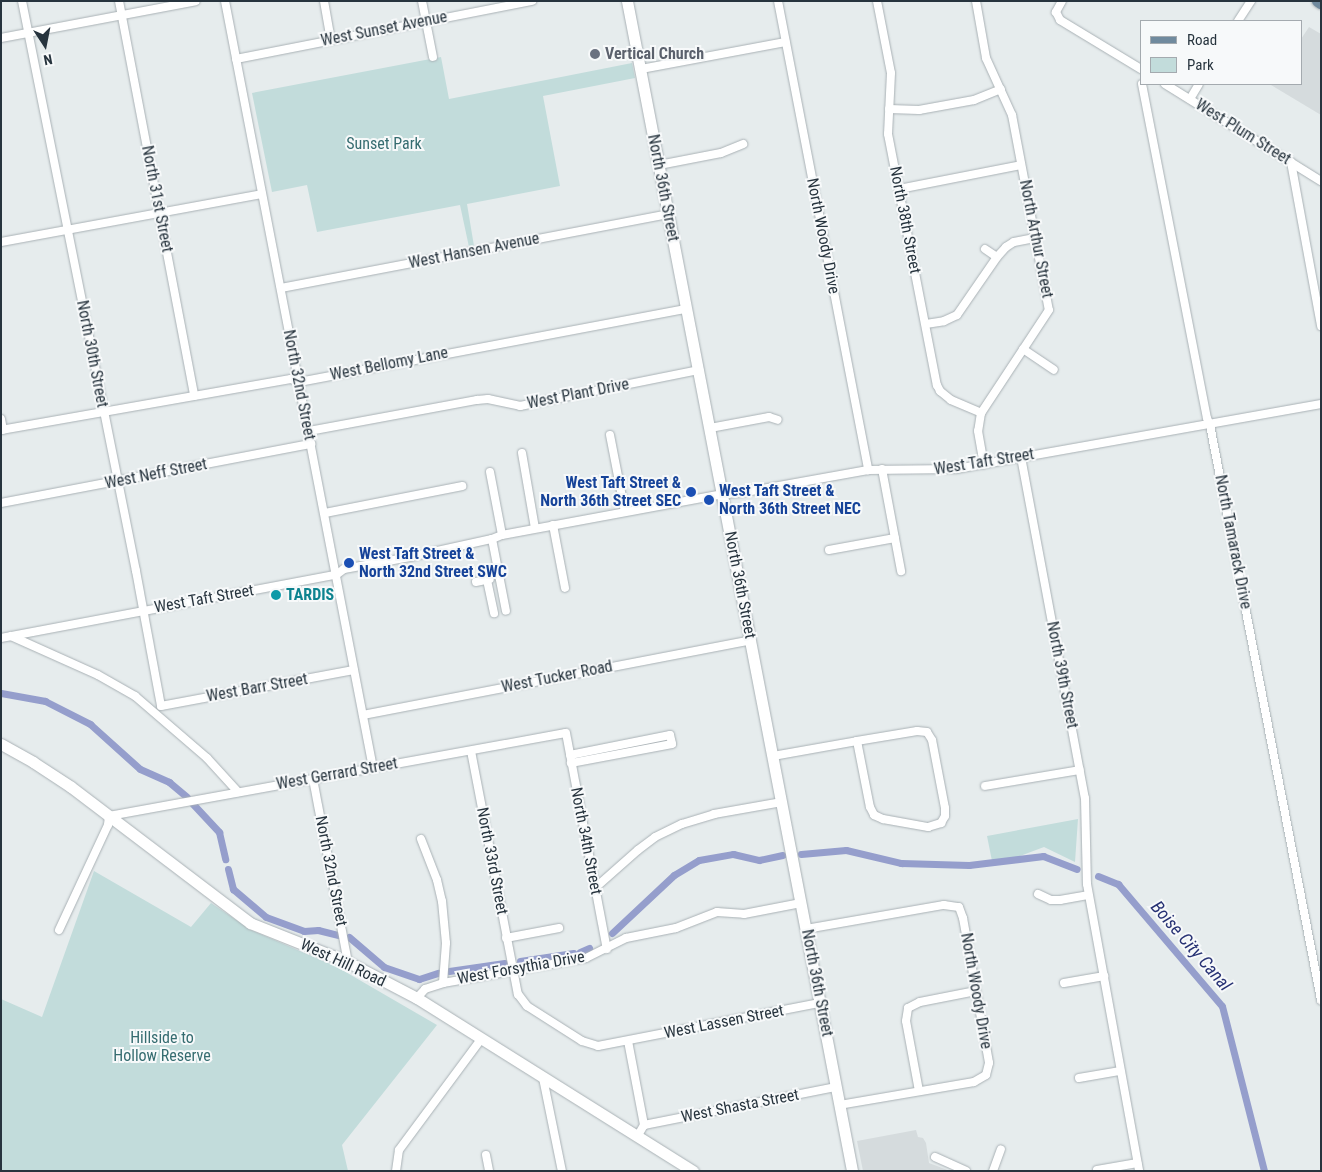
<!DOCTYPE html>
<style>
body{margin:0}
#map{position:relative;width:1322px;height:1172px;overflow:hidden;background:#e6eced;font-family:"Roboto Condensed",sans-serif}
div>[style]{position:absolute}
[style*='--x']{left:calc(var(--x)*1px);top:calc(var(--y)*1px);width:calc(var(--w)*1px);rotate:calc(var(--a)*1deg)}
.built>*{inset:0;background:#d5dbdd}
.green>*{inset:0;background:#c2dcdb}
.canal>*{height:7px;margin:-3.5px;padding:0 3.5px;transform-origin:3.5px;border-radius:3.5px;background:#959ecc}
.roads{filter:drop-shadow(0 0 1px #a9b1b5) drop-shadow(0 0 1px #a9b1b5)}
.street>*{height:8px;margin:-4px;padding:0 4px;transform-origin:4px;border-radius:4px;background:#fff}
.secondary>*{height:11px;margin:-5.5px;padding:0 5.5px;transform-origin:5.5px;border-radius:5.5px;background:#fff}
.primary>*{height:12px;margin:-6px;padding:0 6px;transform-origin:6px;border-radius:6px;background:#708a9e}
.dots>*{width:14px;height:14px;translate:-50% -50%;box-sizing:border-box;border:2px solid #f7f9fa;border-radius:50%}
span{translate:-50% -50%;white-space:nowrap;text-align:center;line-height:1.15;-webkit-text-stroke:4px #f7f9fa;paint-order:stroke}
.street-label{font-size:16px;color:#27343e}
.worship-label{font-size:16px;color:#5b616d;font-weight:700}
.left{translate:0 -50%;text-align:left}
.park-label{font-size:16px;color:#356c70}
.transit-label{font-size:16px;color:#164399;font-weight:700}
.right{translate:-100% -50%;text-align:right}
.culture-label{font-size:16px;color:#0d838f;font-weight:700}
.water-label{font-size:18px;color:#273274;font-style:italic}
.frame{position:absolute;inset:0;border:2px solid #27343e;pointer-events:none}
.legend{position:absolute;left:1140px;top:20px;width:162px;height:65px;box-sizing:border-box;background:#f7f9fa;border:1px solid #a4aaaf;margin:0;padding:6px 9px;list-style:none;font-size:15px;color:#27343e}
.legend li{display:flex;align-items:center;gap:10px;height:25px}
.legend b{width:25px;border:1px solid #a4aaaf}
.north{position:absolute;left:20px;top:20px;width:50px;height:50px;-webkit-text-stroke:4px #f7f9fa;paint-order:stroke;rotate:169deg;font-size:14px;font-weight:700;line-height:20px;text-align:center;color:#27343e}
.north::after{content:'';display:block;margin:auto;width:18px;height:22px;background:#27343e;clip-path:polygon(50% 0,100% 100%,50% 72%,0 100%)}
</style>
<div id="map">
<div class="built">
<i style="clip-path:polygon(1309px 27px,1321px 34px,1321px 115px,1271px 85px,1301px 84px,1301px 39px)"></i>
<i style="clip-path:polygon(916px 1130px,918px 1137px,923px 1138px,926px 1143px,929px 1163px,950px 1171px,863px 1171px,857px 1141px)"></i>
</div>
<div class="green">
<i style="clip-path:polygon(441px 57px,449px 99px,632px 63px,635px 78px,543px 96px,560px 186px,467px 204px,474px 246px,469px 247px,460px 205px,317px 232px,307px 185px,272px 192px,252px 93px)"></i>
<i style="clip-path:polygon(1078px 819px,1075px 862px,1044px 847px,993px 866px,987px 836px)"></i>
<i style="clip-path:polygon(94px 871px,191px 927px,211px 903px,251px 930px,337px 967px,437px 1025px,342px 1145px,348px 1171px,1px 1171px,1px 999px,42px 1017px)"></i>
</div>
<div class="canal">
<i style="--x:1;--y:693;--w:45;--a:10.3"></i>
<i style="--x:45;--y:701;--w:51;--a:27.1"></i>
<i style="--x:90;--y:724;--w:67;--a:42"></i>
<i style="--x:140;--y:769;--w:32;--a:24"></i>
<i style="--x:169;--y:782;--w:23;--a:40"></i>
<i style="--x:192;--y:803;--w:40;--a:47"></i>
<i style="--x:219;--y:832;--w:28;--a:77"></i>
<i style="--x:801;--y:854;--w:45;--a:-5.1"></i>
<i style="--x:846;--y:850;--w:57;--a:13.3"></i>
<i style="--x:901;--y:863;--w:68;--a:1.7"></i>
<i style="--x:969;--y:865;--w:75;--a:-6.9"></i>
<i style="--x:1043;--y:856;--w:36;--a:21"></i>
<i style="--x:228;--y:869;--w:21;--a:76"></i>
<i style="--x:233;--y:889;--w:43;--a:40.3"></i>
<i style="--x:266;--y:917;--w:40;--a:20.2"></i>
<i style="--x:304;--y:931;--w:14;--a:-4"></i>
<i style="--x:318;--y:930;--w:21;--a:14"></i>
<i style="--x:1098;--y:876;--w:22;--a:22"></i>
<i style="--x:1118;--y:884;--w:160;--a:49.6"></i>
<i style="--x:1222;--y:1006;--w:170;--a:75.7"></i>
<i style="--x:612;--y:933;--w:85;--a:-43.1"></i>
<i style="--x:674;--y:875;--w:29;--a:-31"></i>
<i style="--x:699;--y:860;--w:35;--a:-10"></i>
<i style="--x:733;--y:854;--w:27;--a:13"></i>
<i style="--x:759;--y:860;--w:24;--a:-12"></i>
<i style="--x:349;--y:937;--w:46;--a:40.6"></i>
<i style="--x:384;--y:967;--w:37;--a:19"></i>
<i style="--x:419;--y:979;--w:20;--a:-18"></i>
<i style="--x:580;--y:952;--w:10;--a:-24"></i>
<i style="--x:520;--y:961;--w:54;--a:-8.6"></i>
<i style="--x:449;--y:971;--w:56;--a:-8.3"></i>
</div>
<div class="roads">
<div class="street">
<i style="--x:22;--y:1;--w:581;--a:78.69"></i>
<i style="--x:136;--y:571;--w:137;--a:79.5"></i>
<i style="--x:119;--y:1;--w:402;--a:79.2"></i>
<i style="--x:225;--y:1;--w:781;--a:79.08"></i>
<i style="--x:324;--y:1;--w:39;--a:80"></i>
<i style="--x:422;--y:1;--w:57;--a:78.9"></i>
<i style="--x:778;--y:1;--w:478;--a:79.1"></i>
<i style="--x:877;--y:1;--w:73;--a:79"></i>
<i style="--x:891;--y:73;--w:61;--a:92.8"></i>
<i style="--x:888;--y:134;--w:256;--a:79"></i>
<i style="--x:937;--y:385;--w:7;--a:63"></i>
<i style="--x:940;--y:391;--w:14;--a:39"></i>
<i style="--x:951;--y:400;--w:33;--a:23"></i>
<i style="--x:976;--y:1;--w:58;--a:80"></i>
<i style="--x:986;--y:58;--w:63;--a:65.5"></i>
<i style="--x:1012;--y:115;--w:198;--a:79.3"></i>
<i style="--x:1049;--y:310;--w:123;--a:123.4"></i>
<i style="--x:981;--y:413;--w:18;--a:99"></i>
<i style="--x:978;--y:431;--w:34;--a:80"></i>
<i style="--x:1062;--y:1;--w:13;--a:119"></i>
<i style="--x:1056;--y:12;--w:9;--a:63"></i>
<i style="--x:1060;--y:20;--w:95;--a:31.2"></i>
<i style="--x:1238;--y:21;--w:24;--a:-57"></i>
<i style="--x:1;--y:38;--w:198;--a:-10.7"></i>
<i style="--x:236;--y:59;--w:302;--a:-11.1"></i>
<i style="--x:641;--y:69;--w:147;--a:-10.6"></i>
<i style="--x:1142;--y:84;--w:340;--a:79"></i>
<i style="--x:1207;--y:418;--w:8;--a:67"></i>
<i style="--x:1210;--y:425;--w:586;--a:79.07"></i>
<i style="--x:1165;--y:84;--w:184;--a:31.9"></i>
<i style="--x:1190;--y:99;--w:17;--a:-59"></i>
<i style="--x:889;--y:109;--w:30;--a:2"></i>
<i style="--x:919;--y:110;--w:56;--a:-10.3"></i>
<i style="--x:974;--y:100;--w:29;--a:-22"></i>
<i style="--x:1291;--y:162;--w:167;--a:79.6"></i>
<i style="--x:659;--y:165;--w:63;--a:-11"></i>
<i style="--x:721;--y:153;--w:24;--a:-22"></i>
<i style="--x:899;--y:189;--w:124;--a:-11.1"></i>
<i style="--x:1;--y:242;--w:265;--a:-10.4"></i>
<i style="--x:985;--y:249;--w:14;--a:34"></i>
<i style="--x:281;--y:288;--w:394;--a:-10.8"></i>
<i style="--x:926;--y:324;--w:18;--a:-9"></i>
<i style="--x:944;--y:321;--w:14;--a:-25"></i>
<i style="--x:957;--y:315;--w:70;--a:-55.4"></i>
<i style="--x:997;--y:257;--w:13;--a:-48"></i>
<i style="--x:1006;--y:247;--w:9;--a:-32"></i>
<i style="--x:1014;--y:242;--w:21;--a:-11"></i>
<i style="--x:1023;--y:349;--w:37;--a:34"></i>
<i style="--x:1;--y:419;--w:11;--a:80"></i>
<i style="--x:710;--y:428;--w:60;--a:-10.6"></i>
<i style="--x:769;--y:417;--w:9;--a:18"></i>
<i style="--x:1;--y:430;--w:294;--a:-10"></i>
<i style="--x:291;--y:379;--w:9;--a:21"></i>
<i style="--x:299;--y:382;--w:395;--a:-10.7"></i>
<i style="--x:309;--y:431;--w:171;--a:-10.5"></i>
<i style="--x:477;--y:400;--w:11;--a:-5"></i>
<i style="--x:488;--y:399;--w:33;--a:12"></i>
<i style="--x:520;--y:406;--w:183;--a:-11.4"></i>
<i style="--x:610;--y:435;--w:78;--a:79"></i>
<i style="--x:522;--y:453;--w:76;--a:80.2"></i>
<i style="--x:1021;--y:457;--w:347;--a:79.4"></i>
<i style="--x:1085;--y:798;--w:86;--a:88.7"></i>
<i style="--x:1087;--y:884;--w:292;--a:79.7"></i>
<i style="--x:882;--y:469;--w:104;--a:79.4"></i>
<i style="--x:490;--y:472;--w:64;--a:79.2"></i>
<i style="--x:1;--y:503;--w:316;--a:-10.8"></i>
<i style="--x:325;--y:513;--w:140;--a:-11.1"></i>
<i style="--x:553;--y:525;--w:64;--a:79.2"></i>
<i style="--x:492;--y:539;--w:73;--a:79"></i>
<i style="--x:829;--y:550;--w:67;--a:-10.3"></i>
<i style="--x:487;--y:580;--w:34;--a:78"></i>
<i style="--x:476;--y:582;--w:14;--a:-12"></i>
<i style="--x:11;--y:636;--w:95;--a:24.1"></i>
<i style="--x:98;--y:675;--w:43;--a:29.6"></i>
<i style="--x:135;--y:696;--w:95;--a:40.7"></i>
<i style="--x:207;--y:758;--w:46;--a:47.6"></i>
<i style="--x:1;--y:638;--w:341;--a:-10.7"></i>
<i style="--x:336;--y:575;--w:10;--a:-37"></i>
<i style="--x:344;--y:569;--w:67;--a:-10.3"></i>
<i style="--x:410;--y:557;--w:84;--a:-12.4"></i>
<i style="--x:492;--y:539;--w:11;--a:-22"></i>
<i style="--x:502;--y:535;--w:225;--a:-10.5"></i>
<i style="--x:723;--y:494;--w:17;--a:-3"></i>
<i style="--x:740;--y:493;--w:130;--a:-10.2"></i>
<i style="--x:868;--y:470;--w:88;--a:-0.7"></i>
<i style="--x:956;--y:469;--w:371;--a:-10.1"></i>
<i style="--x:161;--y:706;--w:196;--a:-10.6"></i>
<i style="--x:363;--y:715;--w:395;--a:-10.9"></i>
<i style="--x:471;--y:751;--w:248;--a:79.1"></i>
<i style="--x:518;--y:994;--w:15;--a:53"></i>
<i style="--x:527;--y:1006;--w:65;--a:32.5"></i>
<i style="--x:582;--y:1041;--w:17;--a:17"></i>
<i style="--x:598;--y:1046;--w:226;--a:-11"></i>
<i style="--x:570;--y:755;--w:102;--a:-11.3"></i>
<i style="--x:670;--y:735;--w:9;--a:77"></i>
<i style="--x:672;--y:744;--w:103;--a:169.3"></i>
<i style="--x:773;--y:756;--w:85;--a:-10.1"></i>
<i style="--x:857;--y:741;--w:67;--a:78.9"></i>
<i style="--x:870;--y:807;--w:9;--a:63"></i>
<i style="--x:874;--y:815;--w:10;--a:24"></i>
<i style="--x:883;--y:819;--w:46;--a:10.1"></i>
<i style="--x:928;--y:827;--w:14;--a:-17"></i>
<i style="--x:941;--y:823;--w:8;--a:-60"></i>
<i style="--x:945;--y:816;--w:8;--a:-90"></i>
<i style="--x:945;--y:808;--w:69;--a:-100.8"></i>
<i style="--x:932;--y:740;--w:9;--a:-122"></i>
<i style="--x:927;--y:732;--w:10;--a:-174"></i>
<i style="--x:917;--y:731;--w:61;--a:170.5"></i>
<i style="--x:313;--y:779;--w:186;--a:79.2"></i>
<i style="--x:985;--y:786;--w:96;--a:-9.6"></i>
<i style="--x:421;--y:839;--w:44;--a:68.7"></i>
<i style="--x:437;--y:880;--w:22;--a:77"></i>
<i style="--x:442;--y:901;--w:42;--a:84.6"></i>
<i style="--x:446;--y:943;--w:40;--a:94.3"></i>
<i style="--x:595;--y:888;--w:57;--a:-41.5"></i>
<i style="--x:638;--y:850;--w:21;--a:-37"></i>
<i style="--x:655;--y:837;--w:30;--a:-26"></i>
<i style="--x:682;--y:824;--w:34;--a:-17"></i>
<i style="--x:714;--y:814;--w:69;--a:-10"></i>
<i style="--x:1038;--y:894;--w:14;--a:25"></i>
<i style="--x:1051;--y:900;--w:9;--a:0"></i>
<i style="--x:1060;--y:900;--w:28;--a:-10"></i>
<i style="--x:806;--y:929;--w:140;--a:-9.9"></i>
<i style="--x:944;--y:905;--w:15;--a:8"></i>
<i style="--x:959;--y:907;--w:12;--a:70"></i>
<i style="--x:963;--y:918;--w:147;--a:79.8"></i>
<i style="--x:989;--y:1063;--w:12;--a:104"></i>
<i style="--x:986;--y:1075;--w:14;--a:150"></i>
<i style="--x:974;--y:1082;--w:136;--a:170.3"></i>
<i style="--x:59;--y:930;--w:116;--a:-65"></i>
<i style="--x:108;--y:825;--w:9;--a:-84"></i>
<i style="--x:109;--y:816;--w:464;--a:-10.3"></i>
<i style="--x:566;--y:733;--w:220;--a:79.3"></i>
<i style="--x:506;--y:938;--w:54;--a:-10.7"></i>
<i style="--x:1064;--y:983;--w:41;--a:-9.9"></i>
<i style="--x:417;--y:998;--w:12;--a:-48"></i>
<i style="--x:425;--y:989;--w:19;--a:-18"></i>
<i style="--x:443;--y:983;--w:145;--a:-9.9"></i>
<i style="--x:586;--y:958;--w:45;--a:-26.6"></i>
<i style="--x:626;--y:938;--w:51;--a:-11.3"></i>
<i style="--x:676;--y:928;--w:44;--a:-21.3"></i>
<i style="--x:717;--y:912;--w:27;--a:4"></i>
<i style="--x:744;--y:914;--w:58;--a:-10.9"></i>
<i style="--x:628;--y:1041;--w:86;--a:79.2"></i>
<i style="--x:644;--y:1125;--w:14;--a:120"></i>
<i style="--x:543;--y:1078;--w:95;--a:78.5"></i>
<i style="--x:1079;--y:1078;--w:42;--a:-9.7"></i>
<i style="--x:919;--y:1091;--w:71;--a:-100.5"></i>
<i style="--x:906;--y:1021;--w:13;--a:-81"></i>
<i style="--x:908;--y:1008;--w:13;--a:-27"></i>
<i style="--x:920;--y:1002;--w:57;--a:-11.1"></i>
<i style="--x:644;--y:1125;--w:196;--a:-11.2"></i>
<i style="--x:486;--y:1155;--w:16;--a:79"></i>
<i style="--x:935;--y:1157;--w:34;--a:24"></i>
<i style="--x:1097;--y:1170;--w:41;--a:-9.9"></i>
<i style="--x:396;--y:1171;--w:21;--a:-82"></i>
<i style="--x:399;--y:1150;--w:138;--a:-53.5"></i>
<i style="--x:993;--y:1171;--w:23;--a:-70"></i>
</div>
<div class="secondary">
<i style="--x:627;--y:1;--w:1191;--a:79.11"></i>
<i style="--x:1;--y:744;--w:37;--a:29"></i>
<i style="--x:33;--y:762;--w:45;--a:33.3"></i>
<i style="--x:71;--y:787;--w:225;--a:37.2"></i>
<i style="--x:250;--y:923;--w:105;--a:21.7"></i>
<i style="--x:348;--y:962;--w:78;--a:27.6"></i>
<i style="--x:417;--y:998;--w:326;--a:32.1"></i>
</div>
<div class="primary">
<i style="--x:1318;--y:1;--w:4;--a:34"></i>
</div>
</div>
<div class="dots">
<i style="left:595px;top:54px;background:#6b7280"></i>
<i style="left:691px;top:492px;background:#1a4fb4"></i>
<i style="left:709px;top:500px;background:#1a4fb4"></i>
<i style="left:349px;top:563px;background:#1a4fb4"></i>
<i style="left:276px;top:595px;background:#0f9aa8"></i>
</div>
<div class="street-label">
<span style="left:384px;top:29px;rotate:-11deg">West Sunset Avenue</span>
<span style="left:1243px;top:132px;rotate:32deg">West Plum Street</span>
<span style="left:663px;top:188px;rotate:79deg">North 36th Street</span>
<span style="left:157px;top:199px;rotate:79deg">North 31st Street</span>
<span style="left:905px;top:220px;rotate:79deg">North 38th Street</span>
<span style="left:823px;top:236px;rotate:79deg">North Woody Drive</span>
<span style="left:1036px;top:239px;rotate:79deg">North Arthur Street</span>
<span style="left:474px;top:251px;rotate:-11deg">West Hansen Avenue</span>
<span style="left:92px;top:354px;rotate:79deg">North 30th Street</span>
<span style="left:389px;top:364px;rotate:-11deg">West Bellomy Lane</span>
<span style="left:299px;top:385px;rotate:79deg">North 32nd Street</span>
<span style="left:578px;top:394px;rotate:-11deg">West Plant Drive</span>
<span style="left:984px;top:462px;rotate:-9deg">West Taft Street</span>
<span style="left:156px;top:474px;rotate:-11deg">West Neff Street</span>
<span style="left:1233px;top:542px;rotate:79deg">North Tamarack Drive</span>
<span style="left:740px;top:585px;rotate:79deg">North 36th Street</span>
<span style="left:204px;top:599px;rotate:-10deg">West Taft Street</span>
<span style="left:1062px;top:675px;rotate:79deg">North 39th Street</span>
<span style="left:557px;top:677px;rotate:-11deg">West Tucker Road</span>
<span style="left:257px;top:688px;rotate:-10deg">West Barr Street</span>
<span style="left:337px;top:774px;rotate:-10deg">West Gerrard Street</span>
<span style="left:586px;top:841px;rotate:79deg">North 34th Street</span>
<span style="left:492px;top:861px;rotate:79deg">North 33rd Street</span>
<span style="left:331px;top:871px;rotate:79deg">North 32nd Street</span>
<span style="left:343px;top:963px;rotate:25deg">West Hill Road</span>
<span style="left:521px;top:968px;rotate:-10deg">West Forsythia Drive</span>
<span style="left:817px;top:983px;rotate:79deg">North 36th Street</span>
<span style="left:976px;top:991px;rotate:80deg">North Woody Drive</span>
<span style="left:724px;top:1022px;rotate:-11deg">West Lassen Street</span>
<span style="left:740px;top:1106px;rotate:-11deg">West Shasta Street</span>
</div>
<div class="worship-label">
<span class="left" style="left:605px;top:54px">Vertical Church</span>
</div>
<div class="park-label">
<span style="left:384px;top:144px">Sunset Park</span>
<span style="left:162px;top:1047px">Hillside to<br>Hollow Reserve</span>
</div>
<div class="transit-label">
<span class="right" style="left:681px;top:492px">West Taft Street &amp;<br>North 36th Street SEC</span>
<span class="left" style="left:719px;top:500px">West Taft Street &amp;<br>North 36th Street NEC</span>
<span class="left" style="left:359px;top:563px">West Taft Street &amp;<br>North 32nd Street SWC</span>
</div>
<div class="culture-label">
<span class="left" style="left:286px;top:595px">TARDIS</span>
</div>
<div class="water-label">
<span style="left:1191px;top:946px;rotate:49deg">Boise City Canal</span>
</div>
<div class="frame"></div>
<ul class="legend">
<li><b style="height:6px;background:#708a9e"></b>Road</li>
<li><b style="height:14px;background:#c2dcdb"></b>Park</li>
</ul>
<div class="north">N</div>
</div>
